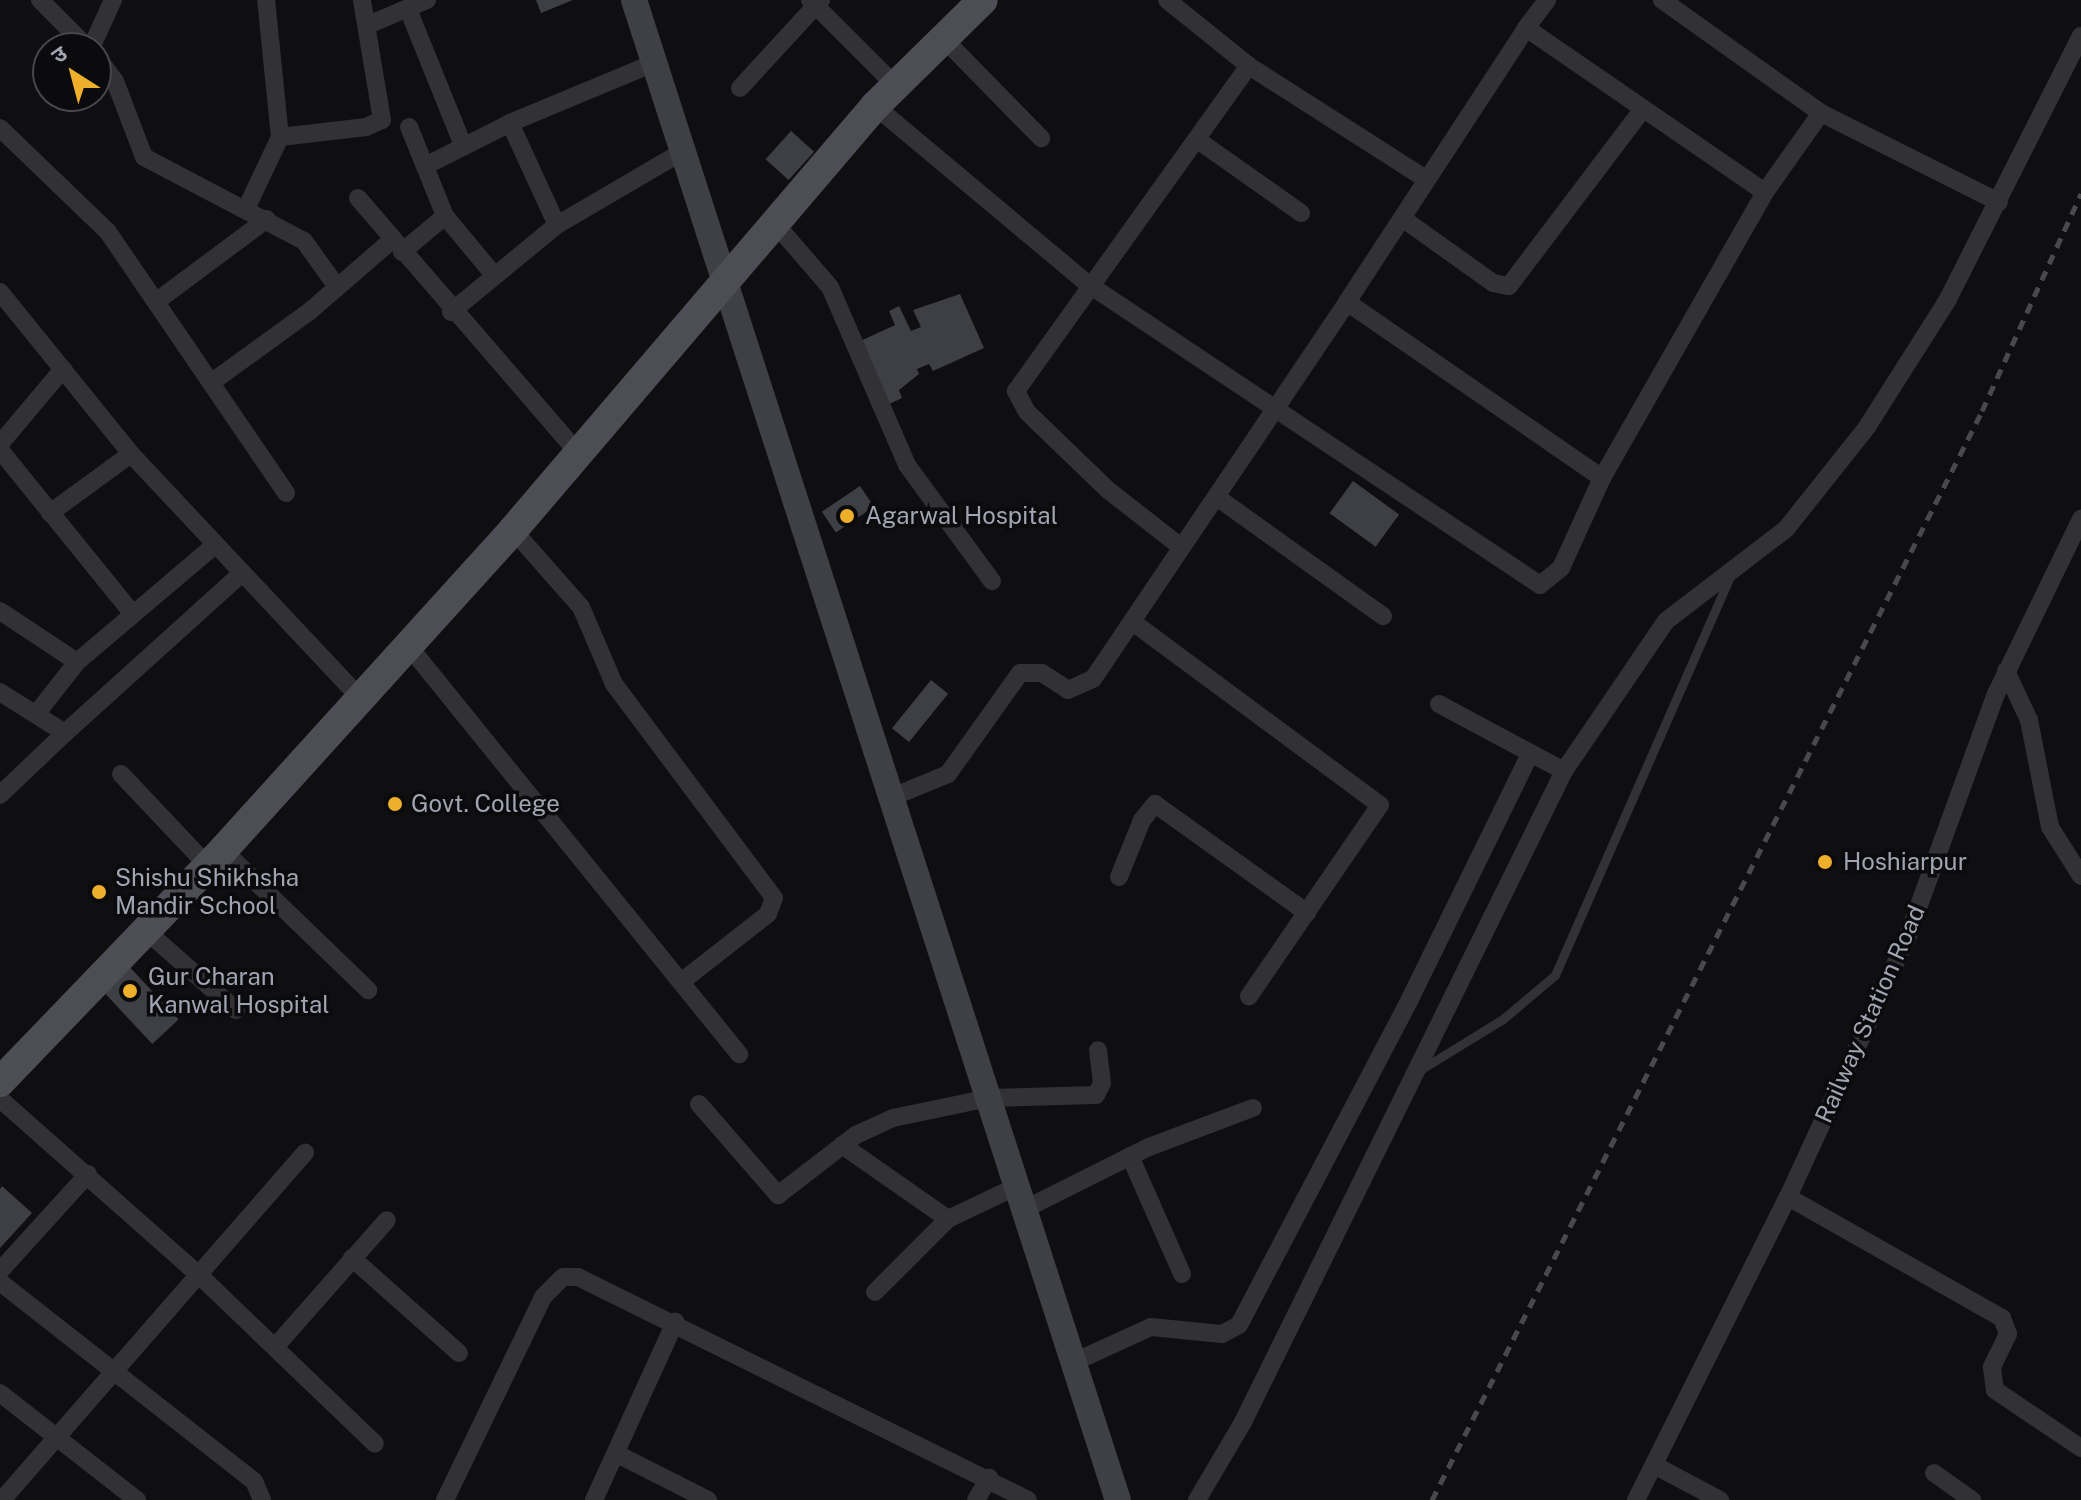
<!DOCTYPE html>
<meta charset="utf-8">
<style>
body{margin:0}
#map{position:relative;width:2081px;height:1500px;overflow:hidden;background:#0f0f11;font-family:"Public Sans","Noto Sans Devanagari",sans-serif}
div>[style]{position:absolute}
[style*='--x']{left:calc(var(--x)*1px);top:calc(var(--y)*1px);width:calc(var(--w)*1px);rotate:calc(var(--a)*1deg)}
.building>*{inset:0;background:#3e3f44;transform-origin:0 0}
.service>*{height:9px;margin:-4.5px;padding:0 4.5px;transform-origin:4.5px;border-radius:4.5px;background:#313136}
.minor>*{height:18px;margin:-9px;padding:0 9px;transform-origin:9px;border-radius:9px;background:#313136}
.secondary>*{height:26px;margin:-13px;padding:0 13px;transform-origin:13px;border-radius:13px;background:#3f4046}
.primary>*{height:30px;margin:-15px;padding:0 15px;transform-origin:15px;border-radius:15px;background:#4d4e55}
.rail>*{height:5px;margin-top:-2.5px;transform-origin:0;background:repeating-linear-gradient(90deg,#48494f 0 10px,transparent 0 18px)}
.dots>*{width:22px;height:22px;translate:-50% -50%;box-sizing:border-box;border:4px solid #0b0a0c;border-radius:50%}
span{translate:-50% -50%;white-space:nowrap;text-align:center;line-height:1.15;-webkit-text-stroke:7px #0b0a0c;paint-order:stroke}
.poi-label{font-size:24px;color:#a1a5b2}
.left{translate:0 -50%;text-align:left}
.street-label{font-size:24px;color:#a1a5b2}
.north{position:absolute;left:32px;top:32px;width:80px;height:80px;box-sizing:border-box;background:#0b0a0c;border:2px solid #47484e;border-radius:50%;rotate:324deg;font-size:22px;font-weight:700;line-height:32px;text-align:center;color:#a1a5b2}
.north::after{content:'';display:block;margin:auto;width:28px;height:36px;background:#eeb02a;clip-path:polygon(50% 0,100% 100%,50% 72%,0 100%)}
</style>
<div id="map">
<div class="building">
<i style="clip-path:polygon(536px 0,573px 0,541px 13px)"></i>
<i style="left:791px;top:131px;width:31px;height:38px;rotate:42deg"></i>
<i style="clip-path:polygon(960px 294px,984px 348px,933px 371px,929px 364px,917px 369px,919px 374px,899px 390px,902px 398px,885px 406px,856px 343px,895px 325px,889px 311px,899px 306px,911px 331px,921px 327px,913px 310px)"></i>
<i style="left:1353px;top:481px;width:57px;height:40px;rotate:36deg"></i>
<i style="left:860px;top:486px;width:25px;height:46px;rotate:56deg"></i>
<i style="left:931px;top:680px;width:22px;height:62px;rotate:39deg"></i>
<i style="left:124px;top:961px;width:80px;height:36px;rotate:47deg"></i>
<i style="clip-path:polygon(2px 1186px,32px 1213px,0 1248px,0 1189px)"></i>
</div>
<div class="service">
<i style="--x:1420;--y:1070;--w:97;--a:-31.6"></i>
<i style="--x:1503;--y:1019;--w:68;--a:-40.2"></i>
<i style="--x:1555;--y:975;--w:435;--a:-66.3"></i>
</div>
<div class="minor">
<i style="--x:40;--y:0;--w:68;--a:45"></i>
<i style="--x:810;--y:0;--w:122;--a:45"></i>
<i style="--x:1167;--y:0;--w:105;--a:38.8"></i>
<i style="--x:1249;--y:66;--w:211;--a:32.6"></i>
<i style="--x:1662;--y:0;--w:195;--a:35.4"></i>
<i style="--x:1821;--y:113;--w:199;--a:26.6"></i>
<i style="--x:408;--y:9;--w:147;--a:68"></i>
<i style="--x:368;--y:25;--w:64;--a:-23"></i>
<i style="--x:1526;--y:28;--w:35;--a:-53"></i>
<i style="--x:944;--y:39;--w:139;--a:45.6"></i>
<i style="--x:91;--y:48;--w:53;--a:-65.4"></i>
<i style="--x:96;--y:56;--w:31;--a:53"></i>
<i style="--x:115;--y:81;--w:81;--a:69.1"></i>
<i style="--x:144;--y:157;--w:181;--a:27.7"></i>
<i style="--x:304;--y:241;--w:57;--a:54.3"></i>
<i style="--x:740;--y:88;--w:120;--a:-47.4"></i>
<i style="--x:875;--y:106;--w:278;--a:39.9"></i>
<i style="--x:1088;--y:284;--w:543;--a:33.66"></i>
<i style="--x:1540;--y:585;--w:27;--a:-39"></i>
<i style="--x:1561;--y:568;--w:99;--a:-65.5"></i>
<i style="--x:1602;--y:478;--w:329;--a:-60.3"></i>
<i style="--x:510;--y:123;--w:112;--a:65.3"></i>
<i style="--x:0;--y:128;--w:150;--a:43.9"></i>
<i style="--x:108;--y:232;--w:316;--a:55.7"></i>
<i style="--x:280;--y:137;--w:87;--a:-6.6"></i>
<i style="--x:366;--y:127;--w:17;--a:-24"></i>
<i style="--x:382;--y:120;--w:122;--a:-99.5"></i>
<i style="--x:1199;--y:141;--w:125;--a:35.2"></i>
<i style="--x:425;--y:166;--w:95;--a:-26.8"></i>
<i style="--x:510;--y:123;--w:156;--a:-22.6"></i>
<i style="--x:358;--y:198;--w:335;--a:49.2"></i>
<i style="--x:246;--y:209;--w:80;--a:-64.7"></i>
<i style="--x:280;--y:137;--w:138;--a:-95.8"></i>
<i style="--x:445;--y:216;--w:77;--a:50.3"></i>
<i style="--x:1402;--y:218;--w:112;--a:35.5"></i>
<i style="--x:1493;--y:283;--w:16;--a:11"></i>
<i style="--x:1509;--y:286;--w:221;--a:-52.9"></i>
<i style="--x:773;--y:221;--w:87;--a:49.2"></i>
<i style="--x:830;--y:287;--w:194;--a:66.6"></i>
<i style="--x:907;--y:465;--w:144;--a:53.8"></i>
<i style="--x:402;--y:252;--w:56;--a:-39.9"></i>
<i style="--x:445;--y:216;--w:96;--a:-112"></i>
<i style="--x:0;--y:292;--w:208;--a:51"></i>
<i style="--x:131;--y:454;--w:332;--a:46.8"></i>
<i style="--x:157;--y:301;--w:137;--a:-36.7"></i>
<i style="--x:451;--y:312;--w:137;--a:-39.4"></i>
<i style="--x:557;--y:225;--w:143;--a:-30.3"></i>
<i style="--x:212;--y:382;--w:121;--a:-35.9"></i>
<i style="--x:310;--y:311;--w:108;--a:-40.9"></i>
<i style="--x:0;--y:444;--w:98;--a:-50"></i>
<i style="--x:0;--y:450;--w:210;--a:51"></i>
<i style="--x:1602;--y:478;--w:310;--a:-145.4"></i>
<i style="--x:1347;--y:302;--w:327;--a:-56.8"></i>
<i style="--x:1526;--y:28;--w:290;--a:34.5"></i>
<i style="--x:1765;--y:192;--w:97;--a:-54.7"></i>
<i style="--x:1218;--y:498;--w:203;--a:35.6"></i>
<i style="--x:50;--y:513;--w:100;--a:-36.1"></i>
<i style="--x:513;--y:530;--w:103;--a:48.6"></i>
<i style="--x:581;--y:607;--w:84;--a:66.8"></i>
<i style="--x:614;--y:684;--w:267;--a:53.2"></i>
<i style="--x:774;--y:898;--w:17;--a:111"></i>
<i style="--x:768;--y:914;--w:110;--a:142"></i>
<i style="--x:1181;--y:547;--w:93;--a:-142"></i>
<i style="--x:1108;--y:490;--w:112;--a:-136.1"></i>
<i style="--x:1027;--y:412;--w:24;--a:-118"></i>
<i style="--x:1016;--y:391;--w:400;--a:-54.4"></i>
<i style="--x:0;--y:611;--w:92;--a:33.5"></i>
<i style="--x:1134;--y:623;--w:306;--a:36.5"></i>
<i style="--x:1380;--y:805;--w:232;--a:124.4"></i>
<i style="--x:407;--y:644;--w:528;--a:51"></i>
<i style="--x:2006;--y:671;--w:54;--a:64.9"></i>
<i style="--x:2029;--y:720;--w:109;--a:78.9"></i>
<i style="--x:2050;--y:827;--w:58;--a:57.7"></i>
<i style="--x:0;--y:692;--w:77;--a:32.2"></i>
<i style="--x:65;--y:733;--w:90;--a:136.4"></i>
<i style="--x:1439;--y:704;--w:142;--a:28.2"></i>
<i style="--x:37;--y:713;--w:65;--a:-51.9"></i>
<i style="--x:77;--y:662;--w:181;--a:-40.3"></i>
<i style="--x:65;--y:733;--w:239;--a:-42.1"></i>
<i style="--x:121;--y:774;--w:125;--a:46.6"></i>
<i style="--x:892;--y:797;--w:61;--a:-22.3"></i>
<i style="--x:948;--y:774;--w:124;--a:-54.5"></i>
<i style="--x:1020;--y:673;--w:22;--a:0"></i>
<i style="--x:1042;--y:673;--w:31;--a:33"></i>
<i style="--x:1068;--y:690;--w:27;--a:-24"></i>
<i style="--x:1093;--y:679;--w:455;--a:-56"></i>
<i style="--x:223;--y:850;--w:202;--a:44"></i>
<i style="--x:1119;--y:877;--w:61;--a:-68"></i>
<i style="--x:1142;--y:820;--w:21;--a:-51"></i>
<i style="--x:1155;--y:804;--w:187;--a:35.6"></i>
<i style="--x:143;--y:928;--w:124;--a:41.4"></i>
<i style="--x:0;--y:1099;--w:264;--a:41.5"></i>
<i style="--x:198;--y:1274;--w:245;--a:43.8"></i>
<i style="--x:699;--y:1104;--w:121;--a:49"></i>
<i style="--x:778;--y:1195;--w:98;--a:-37.6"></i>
<i style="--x:856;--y:1135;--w:41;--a:-24.7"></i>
<i style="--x:893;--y:1118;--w:98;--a:-11.8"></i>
<i style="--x:989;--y:1098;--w:107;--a:-1.6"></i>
<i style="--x:1096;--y:1095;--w:13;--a:-63"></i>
<i style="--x:1102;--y:1083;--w:33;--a:-97"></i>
<i style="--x:842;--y:1145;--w:129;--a:34.9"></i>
<i style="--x:1130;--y:1156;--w:129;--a:66.2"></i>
<i style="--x:1788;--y:1197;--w:246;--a:29.5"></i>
<i style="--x:2002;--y:1318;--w:17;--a:69"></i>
<i style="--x:2008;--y:1334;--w:37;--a:116"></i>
<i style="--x:1992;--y:1367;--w:23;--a:83"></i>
<i style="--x:1995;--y:1390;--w:104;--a:34"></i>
<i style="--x:1021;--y:1211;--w:143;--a:-26.6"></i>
<i style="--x:1149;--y:1147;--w:111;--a:-20.6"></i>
<i style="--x:352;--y:1258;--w:143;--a:41.6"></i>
<i style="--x:0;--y:1271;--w:131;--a:-47.8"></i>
<i style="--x:0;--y:1282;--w:323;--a:38.1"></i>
<i style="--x:254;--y:1481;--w:21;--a:67"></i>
<i style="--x:875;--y:1292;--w:103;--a:-45"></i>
<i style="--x:948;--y:1219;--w:72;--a:-25.5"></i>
<i style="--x:275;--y:1347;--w:169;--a:-48.6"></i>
<i style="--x:1072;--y:1363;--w:87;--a:-24.5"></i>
<i style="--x:1151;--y:1327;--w:71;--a:5.6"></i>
<i style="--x:1222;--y:1334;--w:19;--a:-28"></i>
<i style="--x:1239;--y:1325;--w:368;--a:-62.3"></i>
<i style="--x:1410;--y:999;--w:271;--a:-63.9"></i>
<i style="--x:0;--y:1393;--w:174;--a:38"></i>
<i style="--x:617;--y:1454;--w:102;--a:26.8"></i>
<i style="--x:1654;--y:1465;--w:75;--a:27.9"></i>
<i style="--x:1934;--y:1473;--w:47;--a:35.4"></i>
<i style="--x:2;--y:1500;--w:461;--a:-48.9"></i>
<i style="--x:445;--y:1500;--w:225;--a:-64.2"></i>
<i style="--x:543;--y:1297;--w:28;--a:-45"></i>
<i style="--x:563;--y:1277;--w:15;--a:0"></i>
<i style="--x:578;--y:1277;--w:502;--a:26.36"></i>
<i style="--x:594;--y:1500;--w:196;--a:-65.5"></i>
<i style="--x:976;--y:1500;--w:26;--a:-59"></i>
<i style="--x:1197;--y:1500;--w:88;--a:-59.4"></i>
<i style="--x:1242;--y:1424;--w:728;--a:-63.75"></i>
<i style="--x:1564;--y:771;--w:181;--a:-55.8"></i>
<i style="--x:1666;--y:621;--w:151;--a:-37.5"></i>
<i style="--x:1786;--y:529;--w:130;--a:-51.5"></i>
<i style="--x:1867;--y:427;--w:149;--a:-57.6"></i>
<i style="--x:1947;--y:301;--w:297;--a:-63.2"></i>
<i style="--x:1636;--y:1500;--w:339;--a:-63.4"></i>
<i style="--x:1788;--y:1197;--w:282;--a:-65.3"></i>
<i style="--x:1906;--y:941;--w:263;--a:-70"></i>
<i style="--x:1996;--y:694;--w:195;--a:-64.1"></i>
</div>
<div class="secondary">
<i style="--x:634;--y:0;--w:1576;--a:72.12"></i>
</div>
<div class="primary">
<i style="--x:0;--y:1082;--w:322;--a:-46.1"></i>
<i style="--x:223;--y:850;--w:432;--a:-47.8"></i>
<i style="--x:513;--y:530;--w:558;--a:-49.51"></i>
<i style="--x:875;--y:106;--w:151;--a:-44.5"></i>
</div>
<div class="rail">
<i style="--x:1432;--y:1500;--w:1220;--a:-63.2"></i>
<i style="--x:1982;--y:411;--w:239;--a:-65.5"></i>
</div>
<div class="dots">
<i style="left:847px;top:516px;background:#eeb02a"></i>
<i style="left:395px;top:804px;background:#eeb02a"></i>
<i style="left:1825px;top:862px;background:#eeb02a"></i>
<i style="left:99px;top:892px;background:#eeb02a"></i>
<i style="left:130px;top:991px;background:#eeb02a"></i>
</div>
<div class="poi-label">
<span class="left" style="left:865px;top:516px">Agarwal Hospital</span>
<span class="left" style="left:411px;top:804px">Govt. College</span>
<span class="left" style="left:1843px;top:862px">Hoshiarpur</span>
<span class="left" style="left:115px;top:892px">Shishu Shikhsha<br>Mandir School</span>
<span class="left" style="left:148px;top:991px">Gur Charan<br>Kanwal Hospital</span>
</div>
<div class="street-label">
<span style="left:1870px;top:1014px;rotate:-66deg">Railway Station Road</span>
</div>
<div class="north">उ</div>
</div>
